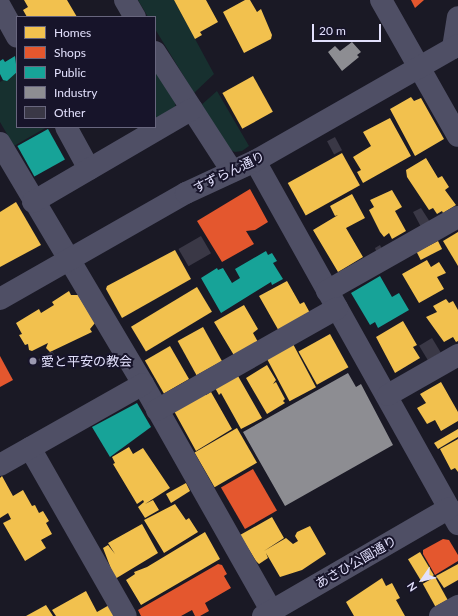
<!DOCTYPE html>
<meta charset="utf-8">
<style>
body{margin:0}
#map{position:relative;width:458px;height:616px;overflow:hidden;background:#1a1925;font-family:Lato,"Noto Sans JP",sans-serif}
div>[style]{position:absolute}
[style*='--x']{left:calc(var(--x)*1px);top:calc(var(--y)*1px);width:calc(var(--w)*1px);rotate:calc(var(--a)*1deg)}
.green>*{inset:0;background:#17302f}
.homes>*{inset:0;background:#f2c14e;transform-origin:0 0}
.shops>*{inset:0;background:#e4572e;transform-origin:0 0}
.public>*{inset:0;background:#17a398;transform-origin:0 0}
.industry>*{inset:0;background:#8d8d92}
.building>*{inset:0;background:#3a3846;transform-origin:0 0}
.minor>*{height:22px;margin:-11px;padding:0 11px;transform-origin:11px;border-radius:11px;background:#4f4f65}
.dots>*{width:11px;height:11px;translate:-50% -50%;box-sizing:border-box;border:2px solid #17142a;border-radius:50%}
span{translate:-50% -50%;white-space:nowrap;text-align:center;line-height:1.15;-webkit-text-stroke:4px #17142a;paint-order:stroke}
.street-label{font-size:13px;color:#e2e0fc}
.poi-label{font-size:13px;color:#e2e0fc}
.left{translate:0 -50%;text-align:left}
.legend{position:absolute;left:16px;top:16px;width:140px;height:112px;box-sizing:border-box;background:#17142a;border:1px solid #68667e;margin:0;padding:5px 7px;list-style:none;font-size:12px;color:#e2e0fc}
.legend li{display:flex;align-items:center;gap:8px;height:20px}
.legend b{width:20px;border:1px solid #68667e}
.north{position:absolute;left:402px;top:560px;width:40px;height:40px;-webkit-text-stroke:3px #17142a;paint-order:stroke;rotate:236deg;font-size:11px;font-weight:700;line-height:16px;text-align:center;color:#e2e0fc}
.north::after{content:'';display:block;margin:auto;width:14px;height:18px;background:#e2e0fc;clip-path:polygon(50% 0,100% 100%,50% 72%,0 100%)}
.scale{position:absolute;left:312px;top:24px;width:69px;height:18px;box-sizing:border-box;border:2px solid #e2e0fc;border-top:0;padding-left:5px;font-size:12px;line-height:14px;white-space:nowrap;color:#e2e0fc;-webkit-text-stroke:3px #17142a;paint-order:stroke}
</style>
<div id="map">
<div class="green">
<i style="clip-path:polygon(138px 0,174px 0,214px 74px,194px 93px,155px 29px,155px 17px,148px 17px)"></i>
<i style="clip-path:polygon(155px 68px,176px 98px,175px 107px,155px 119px)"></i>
<i style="clip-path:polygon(17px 72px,17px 127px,47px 127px,14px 146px,0 122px,0 82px)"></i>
<i style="clip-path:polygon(217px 91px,249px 146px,242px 151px,235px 152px,223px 147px,199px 107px)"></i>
</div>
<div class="homes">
<i style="clip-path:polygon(24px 0,67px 0,77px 17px,27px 17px,23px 10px,28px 7px)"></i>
<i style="clip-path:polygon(174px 0,206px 0,218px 22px,200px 32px,202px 35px,195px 39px)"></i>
<i style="clip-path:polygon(245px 0,250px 0,257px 12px,261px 9px,272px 35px,271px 39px,244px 53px,223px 12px)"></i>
<i style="left:253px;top:76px;width:41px;height:35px;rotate:61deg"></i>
<i style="clip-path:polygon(411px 97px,414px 101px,421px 98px,444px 139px,415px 156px,390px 109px)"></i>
<i style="clip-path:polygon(390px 118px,411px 156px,363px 183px,357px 172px,361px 170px,353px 157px,371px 146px,363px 132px)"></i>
<i style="left:342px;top:153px;width:37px;height:62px;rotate:61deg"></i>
<i style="clip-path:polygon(426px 158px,438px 178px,442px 176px,449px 187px,445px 190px,456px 205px,443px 213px,442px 211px,437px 214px,433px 208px,429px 210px,407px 177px,406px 170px)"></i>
<i style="clip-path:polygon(392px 190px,402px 207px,395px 211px,406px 231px,392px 239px,389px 233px,384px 237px,380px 232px,369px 210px,374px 207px,370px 200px)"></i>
<i style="clip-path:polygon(352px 194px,365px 218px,346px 228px,363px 257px,338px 272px,313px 230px,338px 215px,335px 216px,330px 206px)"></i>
<i style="clip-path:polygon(16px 202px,41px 245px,0 267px,0 212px)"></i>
<i style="clip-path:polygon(458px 232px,458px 266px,443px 241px)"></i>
<i style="left:438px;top:241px;width:9px;height:24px;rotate:63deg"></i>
<i style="clip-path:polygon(175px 250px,191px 279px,122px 318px,106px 289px,107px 286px)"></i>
<i style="clip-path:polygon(427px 260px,431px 267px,439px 262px,446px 273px,437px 277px,444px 289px,419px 303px,402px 274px)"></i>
<i style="clip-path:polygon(287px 281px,300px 304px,304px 302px,310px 313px,280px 333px,259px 296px)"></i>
<i style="left:197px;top:287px;width:29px;height:77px;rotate:59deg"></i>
<i style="clip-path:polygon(69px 291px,71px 295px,78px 295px,95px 323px,90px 329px,92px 332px,50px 352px,46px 348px,48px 343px,32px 351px,29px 350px,28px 344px,25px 345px,19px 335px,22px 334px,16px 323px,39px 309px,41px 313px,54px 305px,52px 302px)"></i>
<i style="clip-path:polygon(446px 299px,449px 303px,453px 301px,458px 310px,458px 341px,456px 342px,453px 337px,444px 342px,426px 317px,437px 312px,433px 306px)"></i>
<i style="clip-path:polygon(244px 305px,258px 329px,253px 333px,259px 344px,235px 357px,214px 322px)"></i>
<i style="clip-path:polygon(403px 321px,417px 345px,413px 347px,420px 358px,395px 373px,376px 337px)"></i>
<i style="left:203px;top:327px;width:39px;height:29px;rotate:61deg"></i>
<i style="left:330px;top:334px;width:38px;height:36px;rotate:61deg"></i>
<i style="left:293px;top:344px;width:49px;height:30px;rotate:62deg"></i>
<i style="left:170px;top:346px;width:38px;height:29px;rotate:60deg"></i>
<i style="clip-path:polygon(267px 365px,276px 380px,273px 384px,276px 382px,285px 399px,283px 401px,285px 403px,267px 414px,246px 378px)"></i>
<i style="clip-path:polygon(238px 376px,262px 418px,241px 429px,221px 393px,219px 395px,214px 386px)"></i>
<i style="clip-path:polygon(441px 382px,458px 412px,458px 421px,441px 431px,435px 420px,427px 424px,417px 408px,426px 403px,420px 394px)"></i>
<i style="clip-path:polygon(211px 392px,232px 429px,196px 451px,174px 411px,204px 393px,206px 395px)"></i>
<i style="left:237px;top:428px;width:40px;height:49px;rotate:60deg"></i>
<i style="clip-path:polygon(458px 429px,458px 437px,438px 449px,434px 443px)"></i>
<i style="clip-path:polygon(458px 439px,458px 472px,455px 468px,451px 470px,440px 449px)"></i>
<i style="clip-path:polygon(129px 447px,133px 454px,143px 448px,170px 488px,145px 504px,153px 500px,159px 510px,145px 518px,138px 507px,144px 502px,143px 500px,137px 504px,113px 464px,115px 463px,112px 457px)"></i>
<i style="clip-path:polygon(2px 476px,13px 496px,23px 490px,32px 506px,35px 505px,39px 513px,43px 511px,49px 521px,46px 523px,52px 534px,41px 540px,46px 548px,25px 561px,3px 523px,11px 519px,8px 513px,0 518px,0 478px)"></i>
<i style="clip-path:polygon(186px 483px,190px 491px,171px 503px,166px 494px)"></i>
<i style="clip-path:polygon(175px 504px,186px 520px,189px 518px,198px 532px,164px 553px,144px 520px)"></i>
<i style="clip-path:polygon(272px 517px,284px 538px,264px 551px,286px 538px,293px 544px,298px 541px,295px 536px,297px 532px,310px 526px,326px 554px,302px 570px,280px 577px,266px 553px,268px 558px,259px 564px,256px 561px,240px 535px)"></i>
<i style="clip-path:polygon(142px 524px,158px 553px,115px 579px,103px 548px,108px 545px,115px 554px,108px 543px)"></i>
<i style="clip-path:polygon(205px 532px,220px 559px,141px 605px,126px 580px,135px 574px,134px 572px,147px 567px)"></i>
<i style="left:420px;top:552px;width:27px;height:14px;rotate:59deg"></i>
<i style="clip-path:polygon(458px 564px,458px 580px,444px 588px,436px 576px)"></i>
<i style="left:435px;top:577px;width:26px;height:14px;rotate:61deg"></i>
<i style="clip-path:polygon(382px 578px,386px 586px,392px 583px,400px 598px,396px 600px,405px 616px,354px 616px,346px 602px)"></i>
<i style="clip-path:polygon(86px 591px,97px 612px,111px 604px,118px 616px,56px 616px,52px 610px)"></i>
<i style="clip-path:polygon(46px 605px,53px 616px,26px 616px)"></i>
</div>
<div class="shops">
<i style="clip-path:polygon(411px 0,424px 0,415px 8px)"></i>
<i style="clip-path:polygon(250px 189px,268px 222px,255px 230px,246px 231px,254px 244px,222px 262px,197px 221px)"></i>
<i style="clip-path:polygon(0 356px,13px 380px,0 387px)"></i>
<i style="left:253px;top:469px;width:48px;height:37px;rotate:60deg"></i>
<i style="clip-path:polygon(443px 539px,449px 540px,458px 555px,458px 561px,435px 575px,423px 554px,423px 550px)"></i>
<i style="clip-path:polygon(218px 564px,222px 565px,227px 574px,224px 576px,231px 588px,205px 603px,209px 611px,200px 616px,195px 616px,192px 610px,181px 616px,141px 616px,138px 610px)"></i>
</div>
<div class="public">
<i style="clip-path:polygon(15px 56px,17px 72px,7px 81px,3px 80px,0 74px,0 61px,3px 59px,5px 62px)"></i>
<i style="left:48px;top:129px;width:35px;height:35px;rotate:61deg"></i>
<i style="clip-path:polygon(266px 251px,268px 255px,272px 253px,277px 261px,273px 263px,283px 279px,272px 285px,271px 282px,221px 313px,201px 278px,217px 268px,218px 270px,223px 268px,232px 283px,240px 278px,235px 269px)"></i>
<i style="clip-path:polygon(380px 276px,392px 297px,399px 293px,409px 310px,378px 328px,375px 322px,370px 325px,351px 293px)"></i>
<i style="clip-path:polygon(137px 403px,151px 427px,110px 457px,92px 427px)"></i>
</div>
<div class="industry">
<i style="clip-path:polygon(352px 42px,361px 52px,357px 55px,359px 57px,342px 71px,328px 52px,335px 46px,340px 51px)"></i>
<i style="clip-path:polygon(348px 373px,356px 387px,361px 384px,393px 445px,285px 506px,243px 432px)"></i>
</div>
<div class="building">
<i style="left:335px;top:137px;width:15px;height:9px;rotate:62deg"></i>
<i style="clip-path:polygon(421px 208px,430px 222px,421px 227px,413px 212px)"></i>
<i style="left:201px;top:236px;width:20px;height:26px;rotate:60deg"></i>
<i style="clip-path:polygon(380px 245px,383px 251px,377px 254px,375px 248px)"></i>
<i style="left:432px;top:338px;width:17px;height:15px;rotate:59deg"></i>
<i style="left:52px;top:351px;width:6px;height:16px;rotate:59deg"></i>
</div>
<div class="minor">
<i style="--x:125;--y:0;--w:20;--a:60"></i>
<i style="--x:381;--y:0;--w:156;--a:60.5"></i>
<i style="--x:0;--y:6;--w:35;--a:61"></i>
<i style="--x:453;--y:48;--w:31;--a:-81"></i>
<i style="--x:155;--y:52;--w:142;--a:57.1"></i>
<i style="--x:66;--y:127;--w:48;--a:61.3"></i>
<i style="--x:0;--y:143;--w:280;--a:59.3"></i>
<i style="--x:143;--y:384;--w:266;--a:60.5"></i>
<i style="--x:255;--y:161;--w:416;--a:60.8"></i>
<i style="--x:33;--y:202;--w:184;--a:-30.3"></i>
<i style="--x:327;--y:291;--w:150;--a:-29.5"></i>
<i style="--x:0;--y:299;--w:214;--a:-29.7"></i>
<i style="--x:186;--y:193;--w:76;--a:-24.9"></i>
<i style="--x:255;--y:161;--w:234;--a:-29.7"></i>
<i style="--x:388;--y:395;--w:81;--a:-29.7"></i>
<i style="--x:157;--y:410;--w:207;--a:-29.5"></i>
<i style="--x:30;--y:448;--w:193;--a:60.3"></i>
<i style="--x:0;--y:465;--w:164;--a:-29.5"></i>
<i style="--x:263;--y:616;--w:215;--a:-30.1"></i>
<i style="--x:440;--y:616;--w:21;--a:-29"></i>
</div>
<div class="dots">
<i style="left:33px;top:361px;background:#9c9ab1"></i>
</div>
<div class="street-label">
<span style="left:229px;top:172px;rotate:-26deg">すずらん通り</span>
<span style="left:356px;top:562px;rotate:-30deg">あさひ公園通り</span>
</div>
<div class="poi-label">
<span class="left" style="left:41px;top:361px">愛と平安の教会</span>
</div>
<ul class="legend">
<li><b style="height:11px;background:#f2c14e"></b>Homes</li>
<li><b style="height:11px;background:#e4572e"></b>Shops</li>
<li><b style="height:11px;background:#17a398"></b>Public</li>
<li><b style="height:11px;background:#8d8d92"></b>Industry</li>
<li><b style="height:11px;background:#3a3846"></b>Other</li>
</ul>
<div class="north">N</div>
<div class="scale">20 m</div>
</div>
